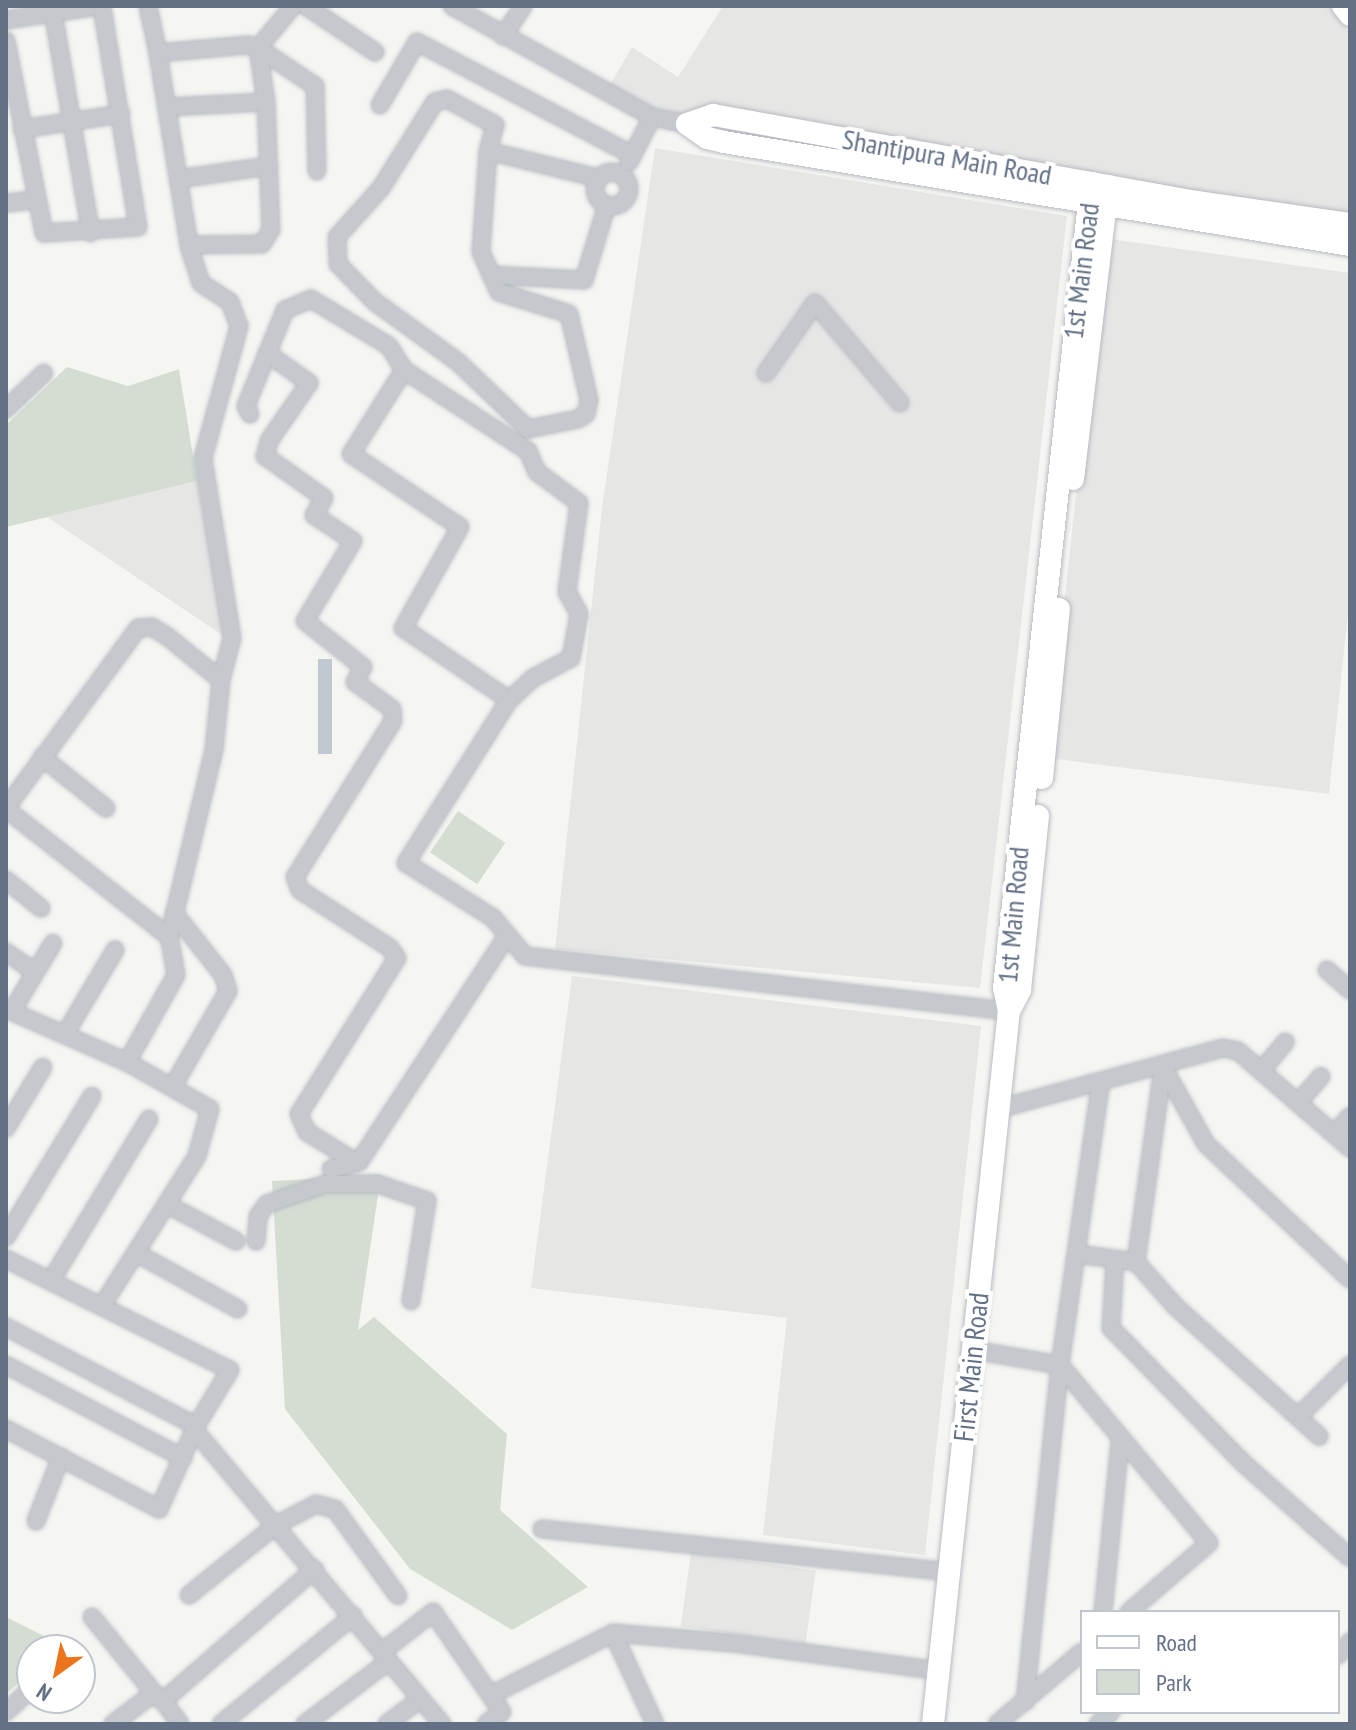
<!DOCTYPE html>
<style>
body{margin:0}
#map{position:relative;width:1356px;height:1730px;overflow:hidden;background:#f5f6f2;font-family:"PT Sans Narrow",sans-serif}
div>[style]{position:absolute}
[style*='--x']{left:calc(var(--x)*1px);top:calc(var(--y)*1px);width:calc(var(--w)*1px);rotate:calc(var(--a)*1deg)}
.built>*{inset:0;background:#e6e6e5;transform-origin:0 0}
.green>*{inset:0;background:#d5ddd3;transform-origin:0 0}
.water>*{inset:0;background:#c1c9d0;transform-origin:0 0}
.roads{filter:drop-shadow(0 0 2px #b7bbc1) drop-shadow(0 0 2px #b7bbc1)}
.street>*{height:16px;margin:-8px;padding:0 8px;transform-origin:8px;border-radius:8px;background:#c5c8cc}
.street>.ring{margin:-8px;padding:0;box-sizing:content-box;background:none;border:16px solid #c5c8cc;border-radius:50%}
.secondary>*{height:22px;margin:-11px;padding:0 11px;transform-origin:11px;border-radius:11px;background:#fff}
span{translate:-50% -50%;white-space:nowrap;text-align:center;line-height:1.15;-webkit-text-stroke:8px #fff;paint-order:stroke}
.street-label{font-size:28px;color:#637085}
.frame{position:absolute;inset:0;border:8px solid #637085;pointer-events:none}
.legend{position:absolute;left:1080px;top:1610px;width:260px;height:104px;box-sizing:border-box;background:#fff;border:2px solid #c1c6ce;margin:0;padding:10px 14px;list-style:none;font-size:24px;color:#637085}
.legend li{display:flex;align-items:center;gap:16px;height:40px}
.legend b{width:40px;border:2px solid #c1c6ce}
.north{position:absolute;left:16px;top:1634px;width:80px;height:80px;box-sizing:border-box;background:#fff;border:2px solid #c1c6ce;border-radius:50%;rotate:213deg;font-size:22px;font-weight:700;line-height:32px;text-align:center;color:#637085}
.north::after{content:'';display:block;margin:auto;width:28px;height:36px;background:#eb741d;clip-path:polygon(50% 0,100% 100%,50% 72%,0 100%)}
</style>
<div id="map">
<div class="built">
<i style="clip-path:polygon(723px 6px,1332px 6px,1350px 29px,1350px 219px,1025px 183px,667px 130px,608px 88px,632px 47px,678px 77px)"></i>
<i style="clip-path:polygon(655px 148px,1067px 216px,980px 988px,555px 949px,602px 508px)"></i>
<i style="clip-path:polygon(1103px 238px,1350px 273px,1350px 594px,1329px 794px,1048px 758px)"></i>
<i style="clip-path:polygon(197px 481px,225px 637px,47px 517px)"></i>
<i style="clip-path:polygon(572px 976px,981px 1026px,925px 1555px,763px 1535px,787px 1318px,531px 1288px)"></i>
<i style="left:691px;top:1553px;width:126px;height:74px;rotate:8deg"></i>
</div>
<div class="green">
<i style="clip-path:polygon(67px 367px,128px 386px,179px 369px,197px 481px,6px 527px,6px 425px)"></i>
<i style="left:458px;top:811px;width:57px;height:50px;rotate:34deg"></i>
<i style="clip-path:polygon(381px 1175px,358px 1330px,374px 1317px,507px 1434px,500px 1510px,588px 1587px,512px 1630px,410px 1569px,285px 1409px,272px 1181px)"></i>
<i style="clip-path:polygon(6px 1617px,62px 1645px,32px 1650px,32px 1671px,6px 1694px)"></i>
</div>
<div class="water">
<i style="left:318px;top:659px;width:14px;height:95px"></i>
</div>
<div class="roads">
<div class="street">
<i style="--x:52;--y:6;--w:230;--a:80.3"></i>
<i style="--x:148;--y:6;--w:48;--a:78"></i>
<i style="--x:293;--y:6;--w:55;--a:129.8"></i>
<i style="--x:258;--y:48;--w:55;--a:81.6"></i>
<i style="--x:266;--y:102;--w:128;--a:87.8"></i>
<i style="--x:271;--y:230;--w:17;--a:123"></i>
<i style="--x:262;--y:244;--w:73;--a:179.2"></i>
<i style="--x:189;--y:245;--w:194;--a:-99.2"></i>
<i style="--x:158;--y:53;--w:90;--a:-5.1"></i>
<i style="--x:248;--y:45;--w:10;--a:17"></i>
<i style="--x:258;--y:48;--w:69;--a:33.7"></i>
<i style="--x:315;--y:86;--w:85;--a:88.7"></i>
<i style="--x:306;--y:6;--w:83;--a:33.7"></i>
<i style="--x:452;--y:6;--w:229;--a:29"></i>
<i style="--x:652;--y:117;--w:36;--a:11"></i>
<i style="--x:6;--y:20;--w:94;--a:-8.6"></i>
<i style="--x:503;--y:36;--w:36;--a:-56"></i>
<i style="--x:6;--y:41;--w:196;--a:78.8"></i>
<i style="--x:44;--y:233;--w:94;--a:-3.7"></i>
<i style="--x:138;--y:227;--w:224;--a:-99.3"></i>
<i style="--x:447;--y:99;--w:55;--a:28.4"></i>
<i style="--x:495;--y:125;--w:27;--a:105"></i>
<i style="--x:488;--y:151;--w:101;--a:94"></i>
<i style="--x:481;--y:252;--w:44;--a:65.8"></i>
<i style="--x:499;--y:292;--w:73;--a:17.4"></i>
<i style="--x:569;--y:314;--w:88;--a:76.9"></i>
<i style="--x:589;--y:400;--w:14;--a:102"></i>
<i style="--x:586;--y:414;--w:9;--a:148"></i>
<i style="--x:578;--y:419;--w:51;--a:168.7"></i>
<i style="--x:528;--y:429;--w:97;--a:-136.3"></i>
<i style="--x:458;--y:362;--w:102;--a:-144.1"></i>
<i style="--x:375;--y:302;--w:53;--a:-134.2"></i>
<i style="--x:338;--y:264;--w:27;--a:-92"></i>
<i style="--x:337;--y:237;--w:66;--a:-48.1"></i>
<i style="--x:381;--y:188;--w:102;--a:-57.9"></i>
<i style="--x:435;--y:102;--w:12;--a:-14"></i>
<i style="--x:380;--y:105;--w:73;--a:-59.6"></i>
<i style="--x:417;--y:42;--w:243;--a:27.7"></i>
<i style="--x:167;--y:107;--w:99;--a:-2.9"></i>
<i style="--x:22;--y:129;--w:100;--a:-8.6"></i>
<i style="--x:488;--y:151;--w:113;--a:13.8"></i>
<i style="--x:629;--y:162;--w:51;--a:-62.9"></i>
<i class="ring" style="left:595px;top:172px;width:18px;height:18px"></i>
<i style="--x:178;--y:179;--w:92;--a:-8.1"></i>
<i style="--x:6;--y:203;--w:29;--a:-6"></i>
<i style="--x:491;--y:275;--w:93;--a:3.1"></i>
<i style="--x:584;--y:280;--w:78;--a:-73"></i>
<i style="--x:267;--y:353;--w:52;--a:35.5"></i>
<i style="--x:309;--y:383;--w:70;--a:124.6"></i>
<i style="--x:269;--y:441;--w:16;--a:105"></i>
<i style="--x:265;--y:456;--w:72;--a:35.4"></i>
<i style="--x:324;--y:498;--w:20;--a:120"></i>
<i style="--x:314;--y:515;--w:47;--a:33.7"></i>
<i style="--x:353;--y:541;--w:93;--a:121"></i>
<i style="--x:305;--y:621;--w:74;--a:38.4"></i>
<i style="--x:363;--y:667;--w:17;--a:118"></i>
<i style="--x:355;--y:682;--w:46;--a:36.1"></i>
<i style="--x:392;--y:709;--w:12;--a:85"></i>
<i style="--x:393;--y:721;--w:184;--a:122.1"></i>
<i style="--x:295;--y:877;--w:14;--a:69"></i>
<i style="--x:300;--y:890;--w:107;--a:32.8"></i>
<i style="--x:390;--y:948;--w:12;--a:55"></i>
<i style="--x:397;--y:958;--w:184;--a:122.1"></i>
<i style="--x:299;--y:1114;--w:20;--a:66"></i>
<i style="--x:307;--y:1132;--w:55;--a:31.7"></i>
<i style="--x:404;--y:370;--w:99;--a:122.2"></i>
<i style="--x:351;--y:454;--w:131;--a:33.8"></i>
<i style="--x:460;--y:527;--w:116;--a:119.4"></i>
<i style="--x:403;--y:628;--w:128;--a:34.2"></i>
<i style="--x:509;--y:700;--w:193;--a:122.3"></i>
<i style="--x:406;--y:863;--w:103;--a:32.3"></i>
<i style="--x:493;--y:918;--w:50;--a:49.9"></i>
<i style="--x:525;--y:956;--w:487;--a:6.5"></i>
<i style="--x:766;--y:373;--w:85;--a:-55"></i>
<i style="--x:815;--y:303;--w:131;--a:49.6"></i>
<i style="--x:6;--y:409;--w:52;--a:-43.5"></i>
<i style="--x:250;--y:414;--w:9;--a:-117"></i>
<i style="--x:246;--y:406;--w:104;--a:-67.9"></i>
<i style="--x:285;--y:310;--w:28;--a:-23"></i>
<i style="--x:311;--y:299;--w:91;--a:31.1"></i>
<i style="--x:389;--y:346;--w:28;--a:58"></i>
<i style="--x:404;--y:370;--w:148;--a:33.2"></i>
<i style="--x:528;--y:451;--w:23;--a:67"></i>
<i style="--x:537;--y:472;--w:52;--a:36.4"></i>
<i style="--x:579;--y:503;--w:90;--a:97.7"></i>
<i style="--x:567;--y:592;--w:25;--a:61"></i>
<i style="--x:579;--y:614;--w:45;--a:100.3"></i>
<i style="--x:571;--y:658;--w:43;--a:152.2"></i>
<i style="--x:533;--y:678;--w:33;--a:137"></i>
<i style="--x:42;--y:757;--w:82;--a:38.6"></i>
<i style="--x:6;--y:808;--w:223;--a:-53.7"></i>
<i style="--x:138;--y:628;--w:14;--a:-4"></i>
<i style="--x:152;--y:627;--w:19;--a:32"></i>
<i style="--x:168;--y:637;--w:68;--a:39.1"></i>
<i style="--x:6;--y:809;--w:207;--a:38.1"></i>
<i style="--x:6;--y:880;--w:45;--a:38.7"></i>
<i style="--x:6;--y:952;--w:35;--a:35"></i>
<i style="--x:1327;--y:970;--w:30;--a:41"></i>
<i style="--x:6;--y:1009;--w:132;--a:23.7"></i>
<i style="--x:127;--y:1062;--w:95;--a:29.5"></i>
<i style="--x:210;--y:1109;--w:49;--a:105.5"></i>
<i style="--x:197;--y:1156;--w:175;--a:122.4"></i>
<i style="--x:12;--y:1011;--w:79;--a:-58.9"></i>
<i style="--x:65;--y:1034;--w:98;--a:-59.2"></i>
<i style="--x:127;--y:1062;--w:100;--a:-60.6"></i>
<i style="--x:176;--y:975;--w:39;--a:-100"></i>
<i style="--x:169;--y:937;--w:192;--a:-76.5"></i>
<i style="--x:214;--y:750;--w:70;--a:-84.3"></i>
<i style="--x:221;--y:680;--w:43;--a:-75.3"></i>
<i style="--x:232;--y:638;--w:182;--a:-99.2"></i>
<i style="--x:203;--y:458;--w:137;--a:-74.7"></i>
<i style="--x:239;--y:326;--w:26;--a:-111"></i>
<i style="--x:230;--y:302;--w:35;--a:-147"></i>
<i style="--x:201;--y:283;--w:40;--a:-108"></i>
<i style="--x:1163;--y:1067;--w:88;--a:60.8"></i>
<i style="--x:1206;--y:1144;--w:197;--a:43.2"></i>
<i style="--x:1261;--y:1071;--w:38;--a:-50"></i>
<i style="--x:173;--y:1086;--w:110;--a:-59.9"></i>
<i style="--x:228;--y:991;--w:17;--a:-107"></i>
<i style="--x:223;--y:975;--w:79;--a:-128.3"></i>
<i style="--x:1298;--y:1103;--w:35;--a:-49"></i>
<i style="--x:998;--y:1109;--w:233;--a:-15.2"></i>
<i style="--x:1223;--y:1048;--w:15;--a:11"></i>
<i style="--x:1238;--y:1051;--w:148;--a:40.9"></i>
<i style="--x:6;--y:1128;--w:71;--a:-58.8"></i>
<i style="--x:1335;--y:1134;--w:23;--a:-50"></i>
<i style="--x:331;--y:1169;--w:29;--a:-14"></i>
<i style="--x:359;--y:1162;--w:269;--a:-56.8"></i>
<i style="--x:168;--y:1205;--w:77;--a:27.9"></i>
<i style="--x:6;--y:1237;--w:165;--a:-58.6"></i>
<i style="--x:256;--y:1241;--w:25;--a:-85"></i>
<i style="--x:258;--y:1216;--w:15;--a:-53"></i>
<i style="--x:267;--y:1204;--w:61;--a:-19"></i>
<i style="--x:325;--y:1184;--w:53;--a:0"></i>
<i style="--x:378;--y:1184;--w:52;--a:19.1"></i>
<i style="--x:427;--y:1201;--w:101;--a:99.1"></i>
<i style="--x:138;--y:1254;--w:114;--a:28.8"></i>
<i style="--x:1078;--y:1254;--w:59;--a:7.9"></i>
<i style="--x:1136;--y:1262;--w:60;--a:48.4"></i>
<i style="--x:1176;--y:1307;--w:193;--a:42.1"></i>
<i style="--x:6;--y:1259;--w:250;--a:26.4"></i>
<i style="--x:230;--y:1370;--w:66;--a:121.3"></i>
<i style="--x:196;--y:1426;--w:91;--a:114"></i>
<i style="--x:159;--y:1509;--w:173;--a:-152.4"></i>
<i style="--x:1115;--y:1259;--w:69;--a:93.3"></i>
<i style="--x:1111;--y:1328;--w:187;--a:45.6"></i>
<i style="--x:1242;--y:1462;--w:144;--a:41.6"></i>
<i style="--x:1136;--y:1262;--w:197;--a:-82.1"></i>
<i style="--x:52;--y:1279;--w:187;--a:-58.8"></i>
<i style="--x:6;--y:1327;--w:214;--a:27.5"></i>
<i style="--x:973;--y:1350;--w:88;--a:9.8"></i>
<i style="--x:1060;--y:1365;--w:232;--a:50.1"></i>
<i style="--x:1209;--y:1543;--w:106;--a:139.2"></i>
<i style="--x:6;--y:1365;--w:200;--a:27.7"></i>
<i style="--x:1298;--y:1417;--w:74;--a:-45"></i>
<i style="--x:196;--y:1432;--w:382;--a:49.9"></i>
<i style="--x:36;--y:1521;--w:69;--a:-68.7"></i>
<i style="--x:542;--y:1529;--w:409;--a:6"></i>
<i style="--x:189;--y:1595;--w:112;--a:-38.8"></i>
<i style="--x:276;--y:1525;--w:45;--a:-27.7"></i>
<i style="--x:316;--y:1504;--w:20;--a:15"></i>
<i style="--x:335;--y:1509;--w:107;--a:54.1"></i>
<i style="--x:1103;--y:1612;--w:172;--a:-84.3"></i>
<i style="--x:92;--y:1617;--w:98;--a:50.8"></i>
<i style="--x:382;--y:1652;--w:65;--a:-38.1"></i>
<i style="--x:433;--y:1612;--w:121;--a:55.4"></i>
<i style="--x:502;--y:1712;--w:20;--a:143"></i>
<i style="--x:1338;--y:1655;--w:18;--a:-47"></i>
<i style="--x:493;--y:1694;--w:135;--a:-26.9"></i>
<i style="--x:1025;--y:1702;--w:339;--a:-84.1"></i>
<i style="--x:1060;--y:1365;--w:286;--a:-81.8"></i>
<i style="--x:6;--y:1712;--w:35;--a:-43"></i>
<i style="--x:113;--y:1724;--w:51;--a:-37.1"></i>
<i style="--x:154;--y:1693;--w:11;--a:45"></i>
<i style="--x:180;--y:1724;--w:29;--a:-126"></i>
<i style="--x:163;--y:1701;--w:201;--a:-41"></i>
<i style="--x:221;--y:1724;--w:171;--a:-39.3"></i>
<i style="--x:305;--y:1724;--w:105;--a:-36.9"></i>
<i style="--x:387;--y:1724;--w:41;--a:-37.1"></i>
<i style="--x:655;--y:1724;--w:100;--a:-114.8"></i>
<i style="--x:613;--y:1633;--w:120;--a:4.8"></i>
<i style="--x:733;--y:1643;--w:208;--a:7.7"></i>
<i style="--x:997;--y:1724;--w:111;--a:-40.3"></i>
<i style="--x:1098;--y:1724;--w:18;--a:-43"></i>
</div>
<div class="secondary">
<i style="--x:1343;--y:6;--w:11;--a:52"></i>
<i style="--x:687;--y:124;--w:24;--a:35"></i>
<i style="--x:707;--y:138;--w:17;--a:13"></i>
<i style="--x:724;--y:142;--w:634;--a:9.34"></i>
<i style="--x:687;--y:124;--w:28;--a:-19"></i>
<i style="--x:713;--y:115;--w:492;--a:10.2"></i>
<i style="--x:1197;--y:202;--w:155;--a:8.2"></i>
<i style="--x:1073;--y:479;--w:295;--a:-83.2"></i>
<i style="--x:1042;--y:778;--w:170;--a:-84.3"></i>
<i style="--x:1009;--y:1011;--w:24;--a:-62"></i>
<i style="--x:1020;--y:990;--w:175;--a:-84.1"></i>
<i style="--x:933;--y:1724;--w:717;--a:-83.92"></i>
<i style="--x:1009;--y:1011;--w:24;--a:-102"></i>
<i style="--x:1004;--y:988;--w:810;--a:-83.83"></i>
</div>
</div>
<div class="street-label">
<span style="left:947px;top:157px;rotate:10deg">Shantipura Main Road</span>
<span style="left:1081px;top:271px;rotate:-83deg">1st Main Road</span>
<span style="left:1013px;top:915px;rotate:-85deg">1st Main Road</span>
<span style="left:971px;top:1367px;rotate:-84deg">First Main Road</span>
</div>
<div class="frame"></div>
<ul class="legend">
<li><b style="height:10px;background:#fff"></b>Road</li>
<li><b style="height:22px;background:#d5ddd3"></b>Park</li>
</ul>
<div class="north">N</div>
</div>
